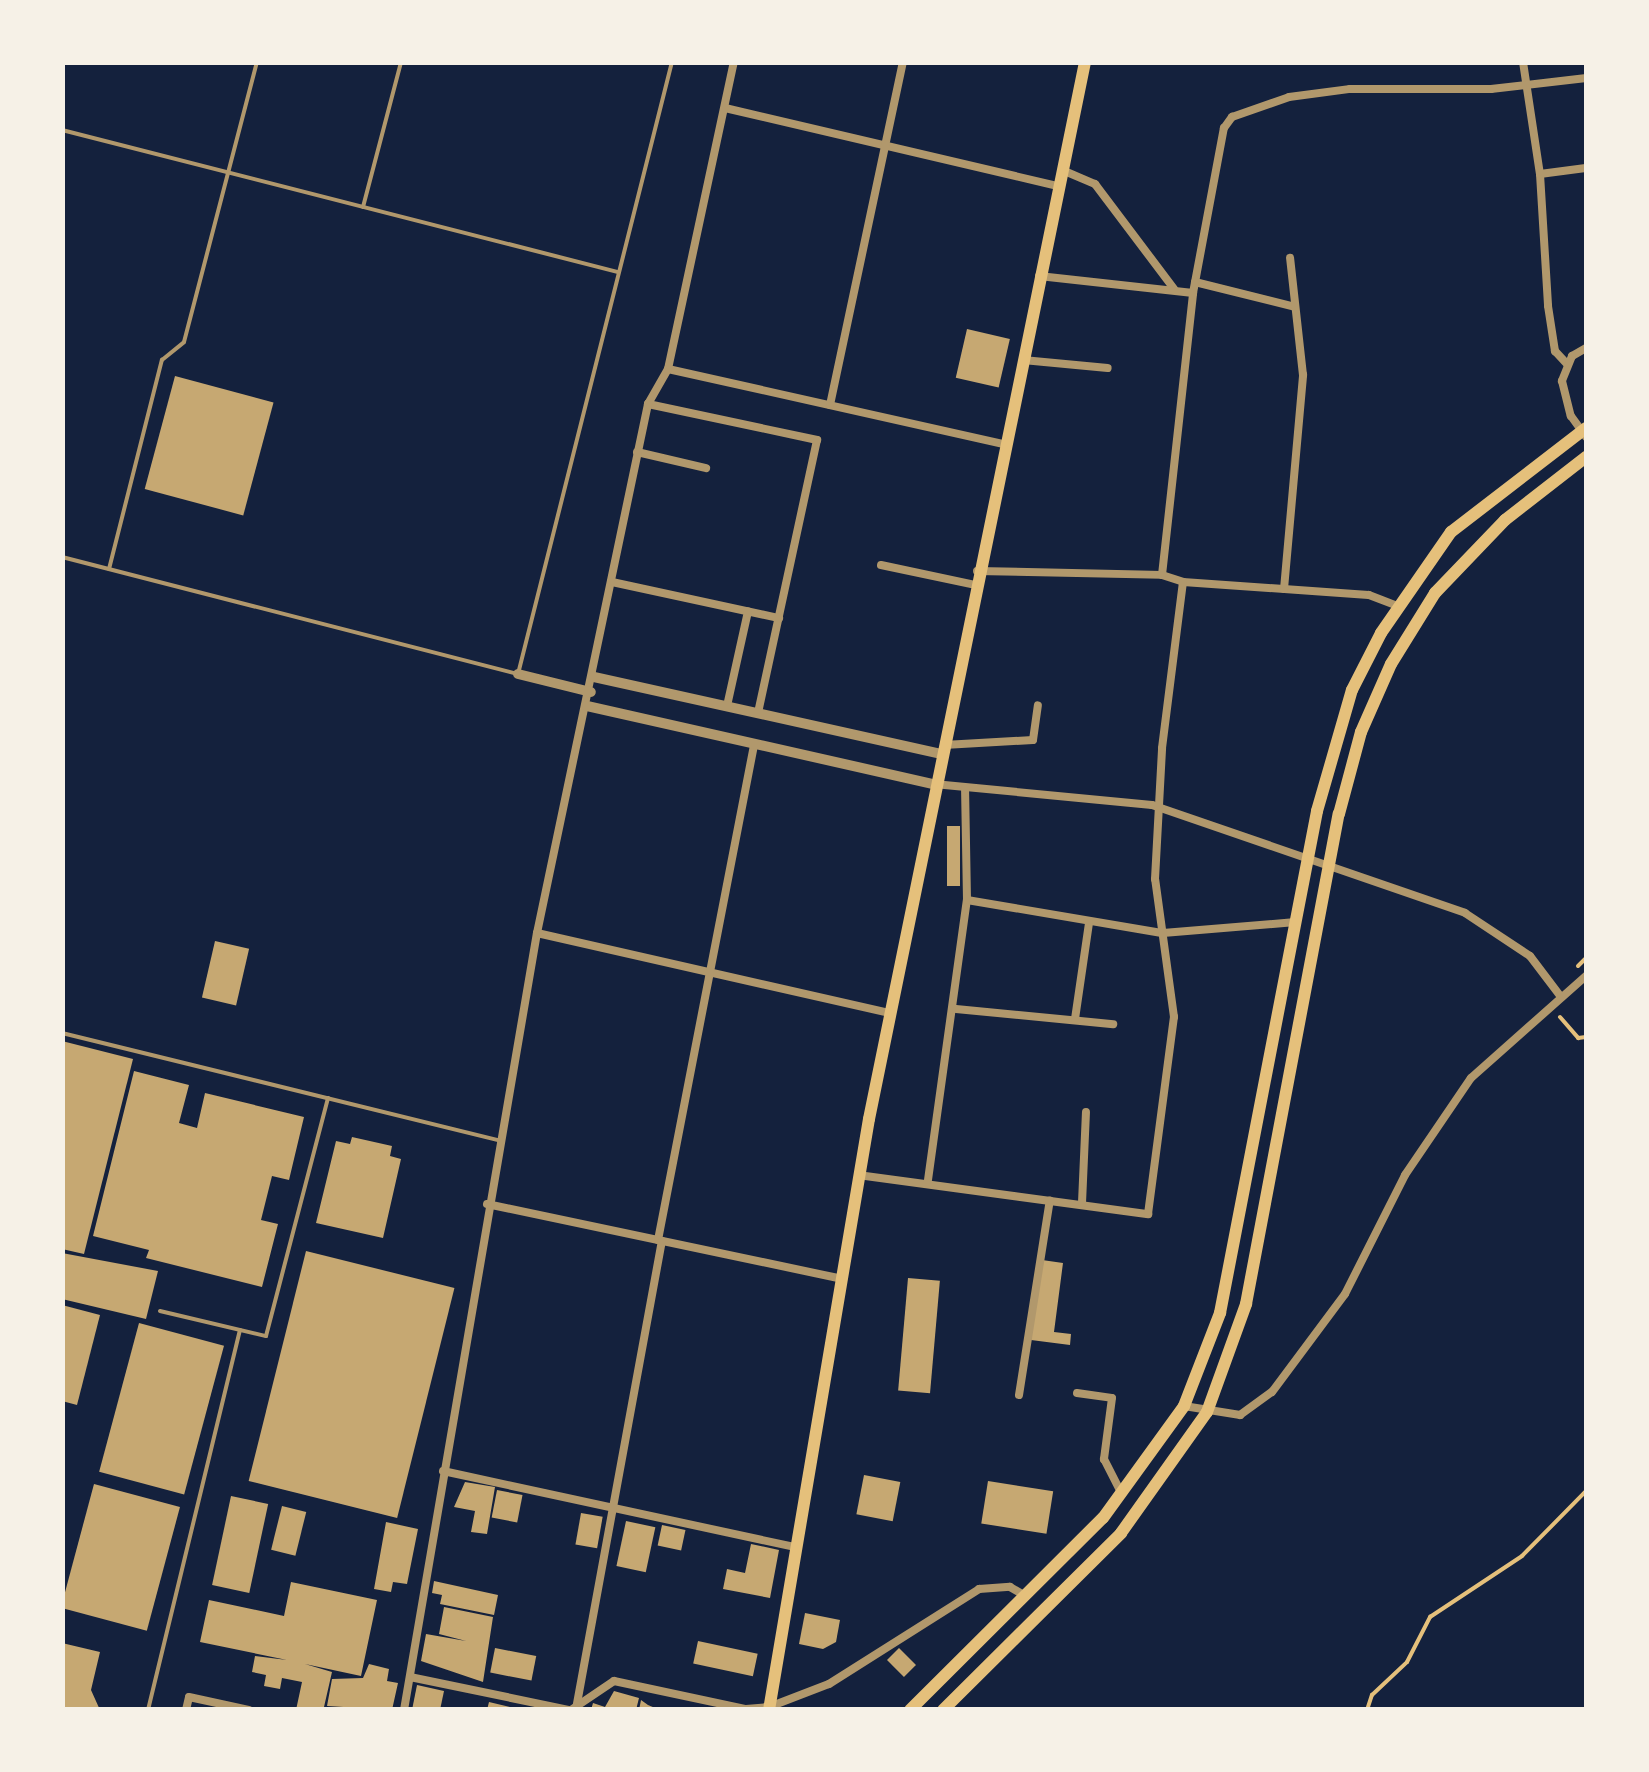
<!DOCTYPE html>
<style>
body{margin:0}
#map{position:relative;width:1649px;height:1772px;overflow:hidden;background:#14213d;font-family:Bitter,serif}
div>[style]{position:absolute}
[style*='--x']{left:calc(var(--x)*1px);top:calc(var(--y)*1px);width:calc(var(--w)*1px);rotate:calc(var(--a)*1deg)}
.building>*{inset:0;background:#c6a872;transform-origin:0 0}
.path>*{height:4px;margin:-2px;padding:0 2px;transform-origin:2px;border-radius:2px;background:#e5c07b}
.service>*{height:4px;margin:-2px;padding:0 2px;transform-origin:2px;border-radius:2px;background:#b1986c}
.minor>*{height:8px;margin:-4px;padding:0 4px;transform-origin:4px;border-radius:4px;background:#b1986c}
.tertiary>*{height:10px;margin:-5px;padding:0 5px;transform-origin:5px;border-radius:5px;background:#b1986c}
.primary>*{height:12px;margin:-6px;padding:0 6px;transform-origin:6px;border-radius:6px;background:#e5c07b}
span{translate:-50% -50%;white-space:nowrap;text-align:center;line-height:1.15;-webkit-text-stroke:8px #f6f1e7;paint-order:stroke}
.frame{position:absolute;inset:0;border:65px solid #f6f1e7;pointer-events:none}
</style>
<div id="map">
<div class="building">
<i style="left:967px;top:329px;width:44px;height:50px;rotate:13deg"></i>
<i style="left:175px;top:376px;width:102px;height:117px;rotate:15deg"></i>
<i style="left:947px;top:826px;width:13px;height:60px"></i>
<i style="left:215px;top:941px;width:35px;height:58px;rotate:13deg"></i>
<i style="clip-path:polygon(62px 1041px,133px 1059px,84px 1254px,62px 1249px)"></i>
<i style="clip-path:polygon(134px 1071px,189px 1085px,179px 1123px,197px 1128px,205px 1093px,304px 1117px,289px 1180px,272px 1176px,261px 1220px,278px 1224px,262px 1287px,146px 1258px,149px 1250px,93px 1236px)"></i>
<i style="clip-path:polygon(352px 1137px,392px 1146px,390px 1156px,401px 1159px,383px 1238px,316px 1223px,336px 1141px,350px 1144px)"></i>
<i style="left:306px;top:1251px;width:153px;height:237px;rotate:14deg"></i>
<i style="clip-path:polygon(62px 1253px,158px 1271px,146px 1319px,62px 1299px)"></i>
<i style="clip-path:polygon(1042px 1260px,1063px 1263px,1054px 1332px,1071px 1334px,1070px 1345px,1031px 1340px)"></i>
<i style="left:908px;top:1278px;width:32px;height:113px;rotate:5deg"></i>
<i style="clip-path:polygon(62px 1305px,100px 1315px,77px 1405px,62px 1401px)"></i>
<i style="left:139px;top:1323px;width:88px;height:154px;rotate:15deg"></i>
<i style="left:864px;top:1475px;width:37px;height:40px;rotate:11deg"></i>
<i style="left:988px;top:1481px;width:66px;height:43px;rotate:9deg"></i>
<i style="clip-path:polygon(465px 1482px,495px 1487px,487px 1534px,471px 1532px,475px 1511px,454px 1507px)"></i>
<i style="left:94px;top:1484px;width:89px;height:128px;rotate:15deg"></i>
<i style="left:497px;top:1490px;width:26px;height:28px;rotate:11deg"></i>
<i style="left:231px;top:1496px;width:38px;height:91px;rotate:12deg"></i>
<i style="left:282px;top:1506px;width:25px;height:45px;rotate:14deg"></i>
<i style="left:581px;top:1513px;width:22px;height:32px;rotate:10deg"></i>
<i style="left:626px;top:1521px;width:30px;height:46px;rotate:12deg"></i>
<i style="clip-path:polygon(386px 1522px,418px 1529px,407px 1584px,393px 1582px,391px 1592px,374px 1589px)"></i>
<i style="left:662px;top:1525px;width:24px;height:21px;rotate:12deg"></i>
<i style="clip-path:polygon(751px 1544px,779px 1550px,770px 1598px,723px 1589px,727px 1569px,745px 1573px)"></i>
<i style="clip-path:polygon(434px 1581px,498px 1595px,494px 1615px,440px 1604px,442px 1595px,432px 1593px)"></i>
<i style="clip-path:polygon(291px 1582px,377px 1600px,361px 1676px,305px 1664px,332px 1672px,324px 1707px,313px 1710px,296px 1710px,302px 1682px,282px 1678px,280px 1689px,264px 1686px,266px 1675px,252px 1672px,255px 1656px,287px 1660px,200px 1642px,209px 1600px,284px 1616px)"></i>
<i style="clip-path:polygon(444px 1607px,493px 1617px,483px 1682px,421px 1661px,426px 1634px,466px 1641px,439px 1634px)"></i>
<i style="clip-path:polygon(805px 1613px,840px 1620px,836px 1642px,823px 1649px,799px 1644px)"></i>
<i style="left:698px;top:1641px;width:61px;height:23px;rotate:12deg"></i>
<i style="clip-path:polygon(62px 1643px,100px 1652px,91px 1690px,100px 1710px,62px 1710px)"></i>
<i style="left:495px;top:1648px;width:42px;height:25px;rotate:11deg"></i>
<i style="left:899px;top:1648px;width:24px;height:17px;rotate:45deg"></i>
<i style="clip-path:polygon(369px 1664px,389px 1669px,387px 1681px,398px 1683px,392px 1710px,327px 1706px,332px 1679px,363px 1678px)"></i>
<i style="clip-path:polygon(417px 1685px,444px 1691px,440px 1710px,412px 1710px)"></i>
<i style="clip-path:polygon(614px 1691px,639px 1698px,636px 1710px,591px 1710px,593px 1703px,605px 1707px)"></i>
<i style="clip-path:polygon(641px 1700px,648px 1705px,660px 1710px,639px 1710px)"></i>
<i style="clip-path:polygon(489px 1702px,514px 1708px,514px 1710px,487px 1710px)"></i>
</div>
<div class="path">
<i style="--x:1578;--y:966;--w:11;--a:-45"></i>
<i style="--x:1560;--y:1017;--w:28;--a:49"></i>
<i style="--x:1578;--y:1038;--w:8;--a:-7"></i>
<i style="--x:1367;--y:1710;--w:16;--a:-72"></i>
<i style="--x:1372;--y:1695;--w:48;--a:-43.3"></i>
<i style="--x:1407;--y:1662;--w:51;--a:-62.9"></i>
<i style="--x:1430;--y:1617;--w:110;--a:-33.5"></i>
<i style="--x:1522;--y:1556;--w:91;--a:-45.4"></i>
</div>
<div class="service">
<i style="--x:62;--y:130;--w:574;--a:14.33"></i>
<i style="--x:363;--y:207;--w:150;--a:-75.3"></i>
<i style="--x:62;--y:557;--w:471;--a:14.4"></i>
<i style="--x:518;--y:674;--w:631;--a:-75.88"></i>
<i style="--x:109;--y:569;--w:216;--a:-75.8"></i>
<i style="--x:162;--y:360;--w:28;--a:-39"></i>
<i style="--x:184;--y:342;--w:289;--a:-75.4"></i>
<i style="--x:62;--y:1033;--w:449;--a:13.8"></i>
<i style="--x:160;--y:1311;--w:109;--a:13.3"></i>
<i style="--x:266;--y:1336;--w:246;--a:-75.4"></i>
<i style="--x:148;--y:1710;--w:391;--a:-76.4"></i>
</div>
<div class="minor">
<i style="--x:1523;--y:62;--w:113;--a:81.4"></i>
<i style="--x:1540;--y:174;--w:132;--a:86.5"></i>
<i style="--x:1548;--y:306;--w:46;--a:81.2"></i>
<i style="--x:1555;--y:351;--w:18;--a:47"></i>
<i style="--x:725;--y:108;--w:342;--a:13.2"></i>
<i style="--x:1062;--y:170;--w:36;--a:23"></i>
<i style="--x:1095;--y:184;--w:131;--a:53"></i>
<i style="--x:1540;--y:174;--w:46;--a:-7.4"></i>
<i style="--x:1039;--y:276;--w:155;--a:6.3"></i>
<i style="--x:1195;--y:282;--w:103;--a:14"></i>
<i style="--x:1586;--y:348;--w:16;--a:150"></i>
<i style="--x:1572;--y:356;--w:27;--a:112"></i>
<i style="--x:1562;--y:381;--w:36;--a:76"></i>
<i style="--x:1571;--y:416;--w:26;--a:54"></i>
<i style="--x:1023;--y:360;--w:85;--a:5.4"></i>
<i style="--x:668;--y:369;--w:344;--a:12.6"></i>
<i style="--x:648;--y:404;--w:173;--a:12"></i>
<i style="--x:817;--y:440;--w:279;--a:102.2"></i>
<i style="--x:830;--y:405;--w:351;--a:-78"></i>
<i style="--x:637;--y:452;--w:71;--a:13.1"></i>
<i style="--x:881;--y:565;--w:96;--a:12"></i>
<i style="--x:977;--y:571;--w:185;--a:1.2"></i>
<i style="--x:1162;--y:575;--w:22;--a:18"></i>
<i style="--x:1183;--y:582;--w:186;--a:4"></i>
<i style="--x:1369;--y:595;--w:31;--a:21"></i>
<i style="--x:1162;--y:575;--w:284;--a:-83.7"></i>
<i style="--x:1193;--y:293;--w:168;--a:-79.4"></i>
<i style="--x:1224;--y:128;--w:14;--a:-54"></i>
<i style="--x:1232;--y:117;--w:60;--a:-19.3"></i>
<i style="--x:1289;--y:97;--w:62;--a:-7.5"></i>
<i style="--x:1350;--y:89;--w:141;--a:0"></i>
<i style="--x:1491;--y:89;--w:96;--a:-6.6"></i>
<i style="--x:612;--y:582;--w:171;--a:12.2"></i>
<i style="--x:1284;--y:589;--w:215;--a:-84.9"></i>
<i style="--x:1303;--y:375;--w:118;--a:-96.3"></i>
<i style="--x:727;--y:706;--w:97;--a:-77.5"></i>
<i style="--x:944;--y:745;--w:89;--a:-3.2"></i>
<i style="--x:1033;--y:740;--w:35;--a:-82"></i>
<i style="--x:934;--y:784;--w:219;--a:5.5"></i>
<i style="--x:1152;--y:805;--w:331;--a:19"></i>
<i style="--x:1465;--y:913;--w:78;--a:33.5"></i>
<i style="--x:1530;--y:956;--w:51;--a:52.9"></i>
<i style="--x:967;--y:900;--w:199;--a:9.6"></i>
<i style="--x:1163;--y:933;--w:133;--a:-4.7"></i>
<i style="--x:537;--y:933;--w:362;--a:12.8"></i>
<i style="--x:956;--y:1009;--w:158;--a:5.5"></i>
<i style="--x:1075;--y:1019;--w:97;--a:-81.7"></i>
<i style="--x:858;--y:1175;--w:293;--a:7.7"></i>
<i style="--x:1148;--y:1214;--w:199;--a:-82.5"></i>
<i style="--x:1174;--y:1017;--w:139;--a:-97.8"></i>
<i style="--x:1155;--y:879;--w:131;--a:-86.9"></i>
<i style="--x:1162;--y:748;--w:167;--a:-82.8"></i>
<i style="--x:928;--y:1180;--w:283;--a:-82.1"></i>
<i style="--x:967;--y:900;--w:112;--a:-91"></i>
<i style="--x:1082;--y:1203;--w:91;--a:-87.5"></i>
<i style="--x:487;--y:1204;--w:360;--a:11.9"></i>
<i style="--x:658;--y:1240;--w:504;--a:-79.02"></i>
<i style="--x:1077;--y:1393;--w:35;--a:8"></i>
<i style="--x:1112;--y:1398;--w:62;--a:97.5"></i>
<i style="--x:1104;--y:1459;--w:37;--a:63"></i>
<i style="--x:1019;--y:1395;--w:197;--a:-81"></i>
<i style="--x:1184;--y:1406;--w:57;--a:9.1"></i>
<i style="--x:1240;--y:1415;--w:39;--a:-36"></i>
<i style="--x:1272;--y:1392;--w:122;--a:-53.3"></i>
<i style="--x:1345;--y:1294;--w:133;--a:-63.2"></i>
<i style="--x:1405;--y:1175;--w:117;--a:-55.8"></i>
<i style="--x:1471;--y:1078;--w:154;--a:-41.6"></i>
<i style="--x:443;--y:1471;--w:363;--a:12.2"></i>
<i style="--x:410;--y:1677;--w:163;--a:11.7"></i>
<i style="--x:576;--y:1709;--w:476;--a:-79.6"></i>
<i style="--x:186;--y:1710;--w:13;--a:-77"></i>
<i style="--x:189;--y:1697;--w:61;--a:12.2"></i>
<i style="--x:404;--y:1710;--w:788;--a:-80.29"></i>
<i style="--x:537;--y:933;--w:541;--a:-78.15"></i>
<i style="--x:648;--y:404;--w:40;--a:-60.3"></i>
<i style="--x:668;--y:369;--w:314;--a:-77.9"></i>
<i style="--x:571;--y:1710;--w:52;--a:-34"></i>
<i style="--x:614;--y:1681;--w:135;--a:12"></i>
<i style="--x:746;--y:1709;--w:23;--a:-5"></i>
<i style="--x:769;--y:1707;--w:64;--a:-21"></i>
<i style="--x:829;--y:1684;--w:178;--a:-32.3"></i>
<i style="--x:979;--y:1589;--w:31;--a:-4"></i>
<i style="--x:1010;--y:1587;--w:16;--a:30"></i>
</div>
<div class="tertiary">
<i style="--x:518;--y:674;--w:75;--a:13.9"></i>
<i style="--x:594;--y:677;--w:354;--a:12.5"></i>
<i style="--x:587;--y:706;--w:356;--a:12.7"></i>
</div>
<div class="primary">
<i style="--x:769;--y:1710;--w:599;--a:-80.4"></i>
<i style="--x:869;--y:1119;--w:1079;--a:-78.45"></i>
<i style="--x:910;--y:1710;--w:272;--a:-44.9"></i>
<i style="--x:1103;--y:1518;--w:138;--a:-54.1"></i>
<i style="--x:1184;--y:1406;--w:100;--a:-68.8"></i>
<i style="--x:1220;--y:1313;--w:511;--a:-79.06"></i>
<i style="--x:1317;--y:811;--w:126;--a:-73.9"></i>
<i style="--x:1352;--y:690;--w:64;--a:-63"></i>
<i style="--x:1381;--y:633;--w:123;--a:-55.3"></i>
<i style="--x:1451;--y:532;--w:170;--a:-37.6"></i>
<i style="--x:943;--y:1710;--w:251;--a:-44.8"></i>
<i style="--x:1121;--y:1533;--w:148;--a:-54.6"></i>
<i style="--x:1207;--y:1412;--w:115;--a:-70.1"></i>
<i style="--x:1246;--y:1304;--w:499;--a:-79.3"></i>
<i style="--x:1339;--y:814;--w:85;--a:-75"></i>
<i style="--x:1361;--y:732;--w:74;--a:-66.2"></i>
<i style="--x:1391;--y:664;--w:84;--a:-58.2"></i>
<i style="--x:1435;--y:593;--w:101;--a:-46.2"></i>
<i style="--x:1505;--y:520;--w:103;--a:-37.9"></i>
</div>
<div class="frame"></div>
</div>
